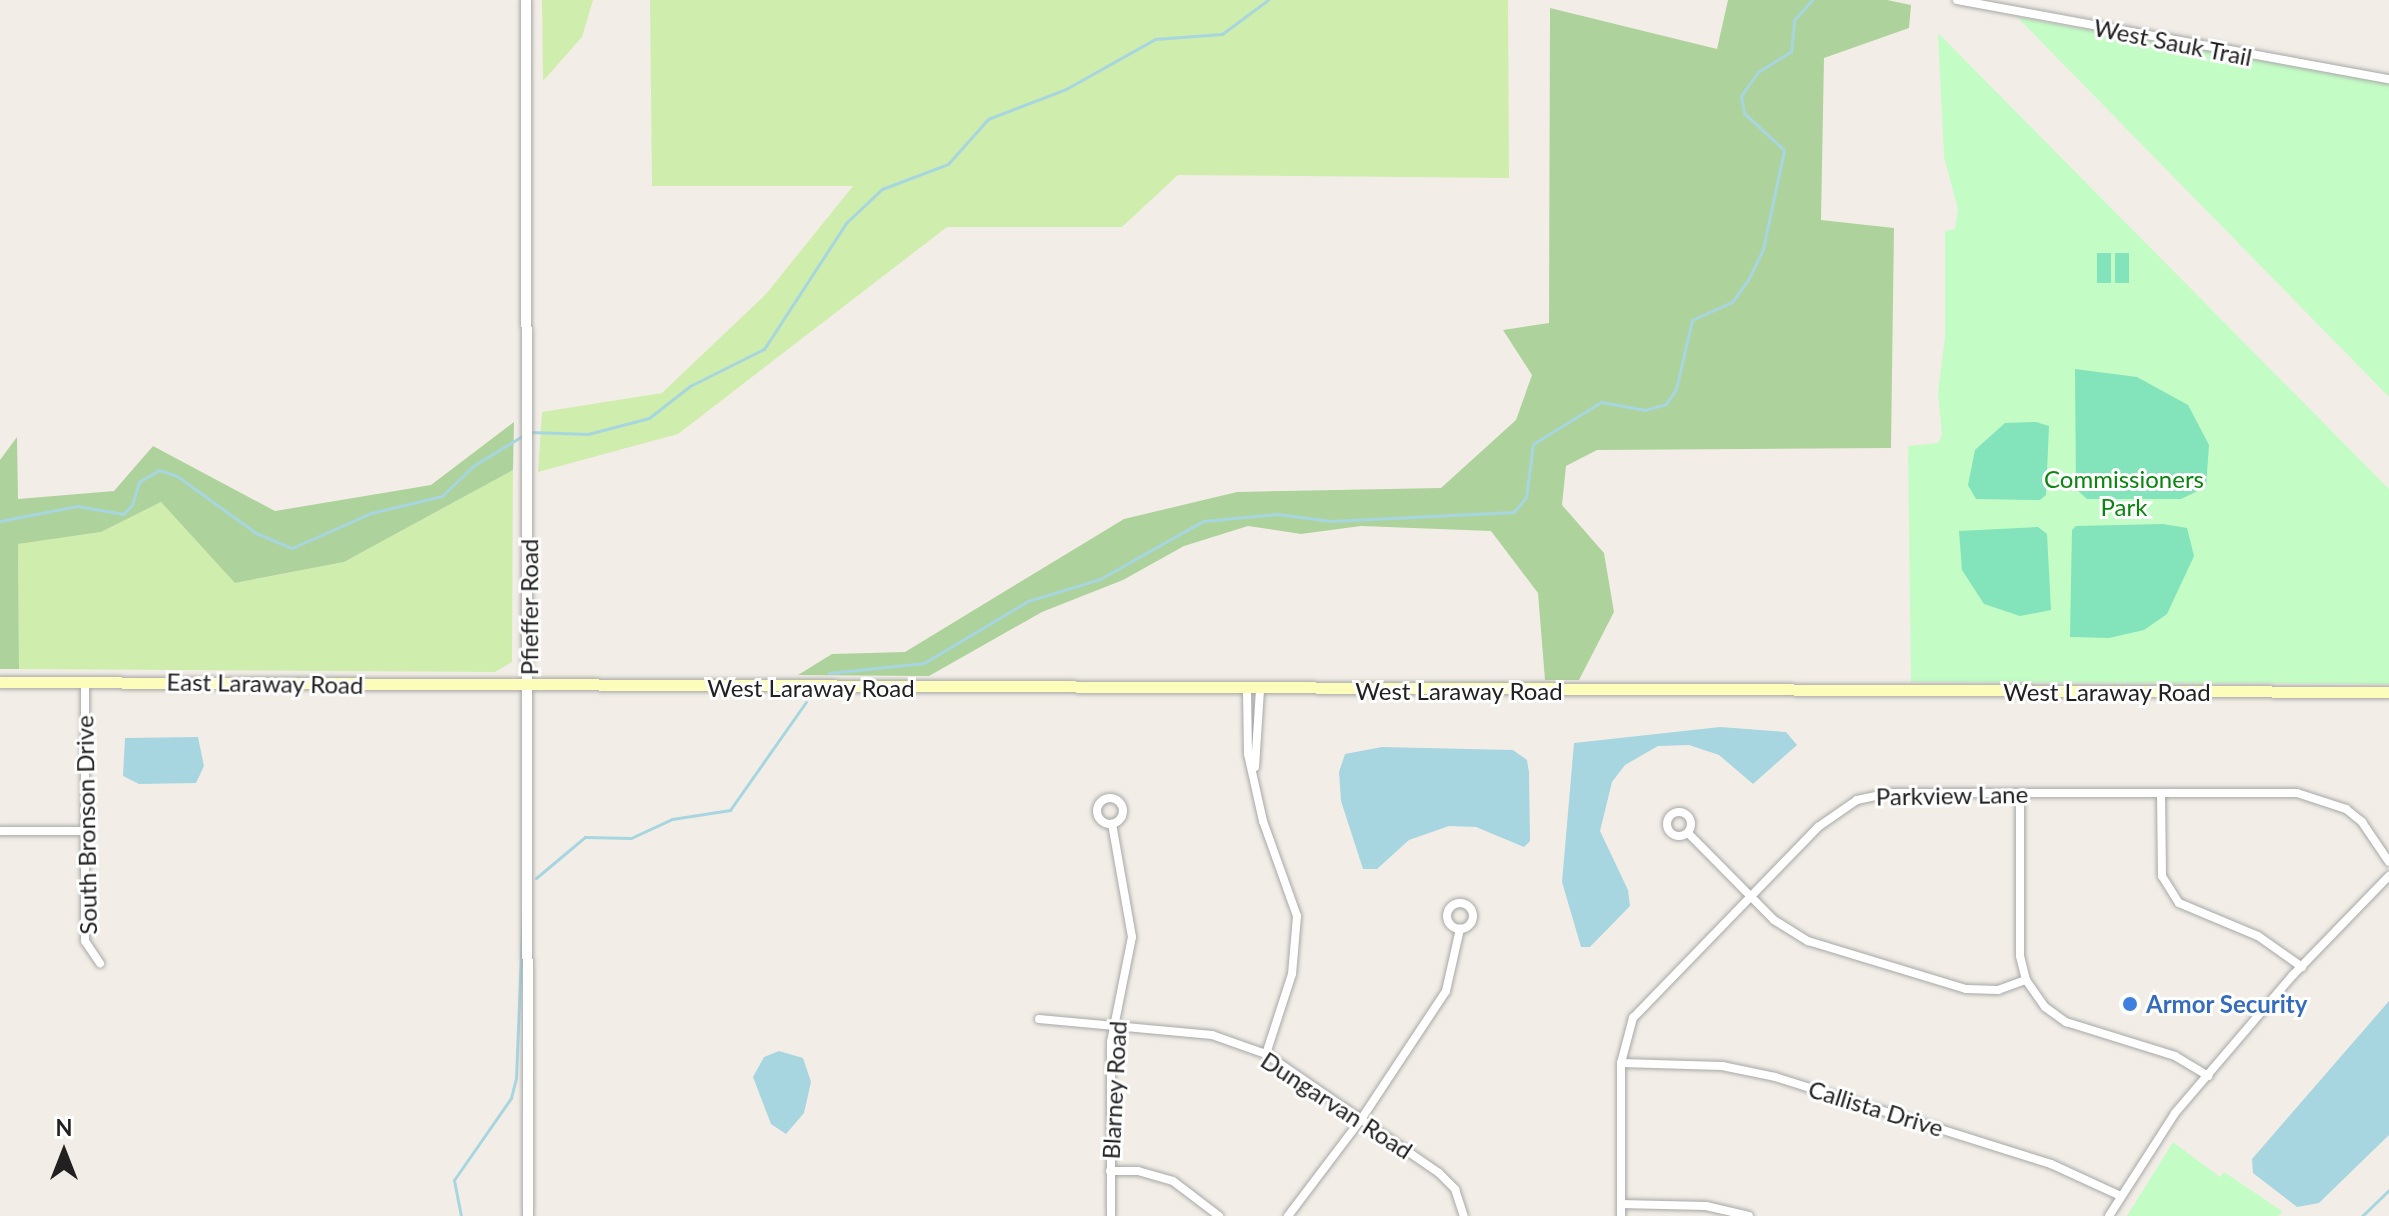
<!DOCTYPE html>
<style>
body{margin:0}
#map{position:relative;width:2389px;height:1216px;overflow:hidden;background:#f2eee7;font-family:Lato,sans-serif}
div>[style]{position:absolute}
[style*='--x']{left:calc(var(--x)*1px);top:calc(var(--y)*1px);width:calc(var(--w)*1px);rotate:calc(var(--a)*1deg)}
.grass>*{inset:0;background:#cfedac}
.forest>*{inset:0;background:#aed29b}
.park>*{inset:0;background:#c4fcc6}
.pitch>*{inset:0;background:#83e3ba;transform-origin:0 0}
.water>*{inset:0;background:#a7d6e0}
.stream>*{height:3px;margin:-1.5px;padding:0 1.5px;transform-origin:1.5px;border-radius:1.5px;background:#a7d6e0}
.roads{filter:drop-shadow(0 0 2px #a8a8a8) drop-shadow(0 0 2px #a8a8a8)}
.minor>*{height:8px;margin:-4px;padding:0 4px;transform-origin:4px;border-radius:4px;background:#fff}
.minor>.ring{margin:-4px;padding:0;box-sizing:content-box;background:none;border:8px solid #fff;border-radius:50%}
.tertiary>*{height:10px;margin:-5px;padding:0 5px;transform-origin:5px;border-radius:5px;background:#fff}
.secondary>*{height:11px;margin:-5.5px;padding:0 5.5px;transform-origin:5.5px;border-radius:5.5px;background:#fcfcbb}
.dots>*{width:22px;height:22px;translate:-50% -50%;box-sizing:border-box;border:4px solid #fff;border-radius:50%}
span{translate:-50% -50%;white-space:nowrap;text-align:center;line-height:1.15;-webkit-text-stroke:6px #fff;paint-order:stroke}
.street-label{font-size:24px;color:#212121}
.park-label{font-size:24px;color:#08860d}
.shop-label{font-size:24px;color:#366cbe;font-weight:700}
.left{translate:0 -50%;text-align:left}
.north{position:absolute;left:24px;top:1112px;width:80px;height:80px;-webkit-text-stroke:6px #fff;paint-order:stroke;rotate:0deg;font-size:22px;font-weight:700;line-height:32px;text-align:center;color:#212121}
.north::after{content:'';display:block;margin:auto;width:28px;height:36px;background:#212121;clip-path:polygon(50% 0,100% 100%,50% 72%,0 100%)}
</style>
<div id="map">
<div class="grass">
<i style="clip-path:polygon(542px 0,593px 0,582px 37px,543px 81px)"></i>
<i style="clip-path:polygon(650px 0,1508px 0,1509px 178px,1178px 175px,1122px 227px,947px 227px,678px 434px,538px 472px,542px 412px,662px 393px,766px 294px,853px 186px,652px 186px)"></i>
<i style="clip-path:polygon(513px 470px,512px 662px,495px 672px,19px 669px,18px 544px,101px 532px,161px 502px,236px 583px,344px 562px)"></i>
</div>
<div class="forest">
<i style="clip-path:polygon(1728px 0,1887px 0,1911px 5px,1909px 28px,1824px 58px,1821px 220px,1894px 228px,1891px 448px,1597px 450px,1566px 466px,1562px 505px,1604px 553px,1614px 612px,1579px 680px,1545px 680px,1538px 593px,1491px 531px,1361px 526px,1301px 534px,1248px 526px,1184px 546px,1123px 580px,1042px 612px,929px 676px,798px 675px,832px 654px,905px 652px,1124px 519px,1237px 492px,1441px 488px,1516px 420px,1532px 375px,1503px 330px,1549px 323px,1550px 8px,1717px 49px)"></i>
<i style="clip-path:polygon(514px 422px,513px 470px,344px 562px,235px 583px,161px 502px,101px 532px,18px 544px,19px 669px,0 669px,0 460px,17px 437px,18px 499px,114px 491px,153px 446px,275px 511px,431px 485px)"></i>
</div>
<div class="park">
<i style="clip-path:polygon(2017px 17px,2389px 83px,2389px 397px)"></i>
<i style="clip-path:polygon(1938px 33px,2389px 489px,2389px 684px,1911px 682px,1908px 446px,1938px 443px,1942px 435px,1938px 392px,1945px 337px,1945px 231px,1955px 229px,1958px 209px,1944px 157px)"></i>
<i style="clip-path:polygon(2173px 1142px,2220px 1177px,2224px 1172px,2282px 1211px,2279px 1216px,2127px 1216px)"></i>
</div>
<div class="pitch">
<i style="left:2097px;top:253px;width:14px;height:30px"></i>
<i style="left:2115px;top:253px;width:14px;height:30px"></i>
<i style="clip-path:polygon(2075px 369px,2137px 377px,2188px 405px,2209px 445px,2206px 487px,2181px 499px,2087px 499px,2076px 489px)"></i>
<i style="clip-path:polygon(2036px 422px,2049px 426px,2046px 495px,2040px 500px,1976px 499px,1968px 485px,1975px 450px,2005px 423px)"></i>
<i style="clip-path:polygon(2163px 524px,2187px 528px,2194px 556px,2167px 614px,2144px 630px,2109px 638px,2070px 637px,2072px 530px,2076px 526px)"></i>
<i style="clip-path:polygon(2038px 527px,2047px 534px,2051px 610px,2020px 616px,1984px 604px,1962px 570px,1959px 531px)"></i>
</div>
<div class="water">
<i style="clip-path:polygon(1720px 727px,1786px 732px,1797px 745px,1753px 784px,1719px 755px,1689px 745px,1658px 746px,1625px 765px,1612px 782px,1600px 831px,1628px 890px,1630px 906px,1590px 947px,1581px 947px,1562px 882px,1574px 743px)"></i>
<i style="clip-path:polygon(198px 737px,204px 766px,196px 783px,139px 784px,123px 776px,125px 738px)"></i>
<i style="clip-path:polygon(1382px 747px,1513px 750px,1527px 760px,1529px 772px,1530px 841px,1524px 847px,1476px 827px,1449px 826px,1409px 840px,1377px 869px,1363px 869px,1341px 801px,1339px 772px,1345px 754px)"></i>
<i style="clip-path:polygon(2389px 1001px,2389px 1135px,2319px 1203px,2297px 1207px,2253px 1173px,2252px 1159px)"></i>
<i style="clip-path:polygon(779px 1051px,803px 1058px,811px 1082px,804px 1113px,786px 1134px,771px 1124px,753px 1077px,764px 1057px)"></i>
</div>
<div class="stream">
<i style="--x:529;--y:432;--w:59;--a:1.9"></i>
<i style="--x:588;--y:434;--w:63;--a:-14.7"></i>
<i style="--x:649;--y:418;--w:52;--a:-38"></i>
<i style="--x:690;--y:386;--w:83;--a:-26.6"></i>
<i style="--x:764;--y:349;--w:150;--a:-56.9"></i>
<i style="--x:846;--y:223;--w:50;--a:-43.4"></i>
<i style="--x:882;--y:189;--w:71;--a:-20.7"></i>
<i style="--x:948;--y:164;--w:60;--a:-48.4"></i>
<i style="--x:988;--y:119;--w:84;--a:-21"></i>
<i style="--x:1066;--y:89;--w:102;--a:-29.3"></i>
<i style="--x:1155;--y:39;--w:67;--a:-4.3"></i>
<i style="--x:1222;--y:34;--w:57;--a:-36.5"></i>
<i style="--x:0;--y:521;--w:78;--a:-11"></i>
<i style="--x:77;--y:506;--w:47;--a:9.9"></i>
<i style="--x:123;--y:514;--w:13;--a:-45"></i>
<i style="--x:132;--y:505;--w:24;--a:-73"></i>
<i style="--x:139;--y:482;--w:23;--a:-31"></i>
<i style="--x:159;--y:470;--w:19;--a:18"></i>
<i style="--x:177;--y:476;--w:97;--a:35.8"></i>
<i style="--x:256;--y:533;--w:39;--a:23"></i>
<i style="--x:292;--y:548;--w:86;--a:-23.9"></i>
<i style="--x:371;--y:513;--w:73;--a:-13.5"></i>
<i style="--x:442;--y:496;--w:43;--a:-44.1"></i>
<i style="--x:473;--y:466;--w:60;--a:-31.3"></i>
<i style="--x:829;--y:673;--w:96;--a:-6"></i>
<i style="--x:924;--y:663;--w:121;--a:-30.8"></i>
<i style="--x:1028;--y:601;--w:75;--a:-17"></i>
<i style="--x:1100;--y:579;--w:118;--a:-29.4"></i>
<i style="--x:1203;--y:521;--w:74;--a:-5.4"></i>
<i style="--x:1277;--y:514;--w:54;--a:7.4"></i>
<i style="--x:1331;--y:521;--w:183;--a:-2.8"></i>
<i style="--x:1514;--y:512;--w:19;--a:-51"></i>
<i style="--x:1526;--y:497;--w:53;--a:-82.5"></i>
<i style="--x:1533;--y:444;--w:80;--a:-31.7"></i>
<i style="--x:1601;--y:402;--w:45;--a:10.3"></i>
<i style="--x:1645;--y:410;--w:22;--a:-16"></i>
<i style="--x:1666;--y:404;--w:18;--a:-56"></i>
<i style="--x:1676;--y:389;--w:71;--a:-76.9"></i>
<i style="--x:1692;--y:320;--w:44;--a:-24.2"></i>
<i style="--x:1732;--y:302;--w:27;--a:-54"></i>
<i style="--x:1748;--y:280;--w:34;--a:-64"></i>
<i style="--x:1763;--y:249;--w:101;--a:-78"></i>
<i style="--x:1784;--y:150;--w:54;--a:-137.2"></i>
<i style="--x:1744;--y:113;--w:17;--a:-100"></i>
<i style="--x:1741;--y:96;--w:29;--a:-55"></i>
<i style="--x:1758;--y:72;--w:39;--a:-32"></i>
<i style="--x:1791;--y:51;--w:31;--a:-84"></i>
<i style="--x:1794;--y:20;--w:27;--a:-48"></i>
<i style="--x:536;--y:878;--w:64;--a:-39.9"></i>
<i style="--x:585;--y:837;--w:46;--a:1.2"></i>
<i style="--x:631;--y:838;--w:45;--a:-24.9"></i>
<i style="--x:672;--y:819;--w:59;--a:-8.8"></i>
<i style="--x:730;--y:810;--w:132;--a:-54.9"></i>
<i style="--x:461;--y:1216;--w:37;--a:-101"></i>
<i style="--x:454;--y:1180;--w:100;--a:-55.2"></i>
<i style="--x:511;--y:1098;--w:21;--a:-76"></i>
<i style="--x:516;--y:1078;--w:176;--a:-87.7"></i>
<i style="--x:2362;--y:1216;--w:37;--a:-44"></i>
</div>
<div class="roads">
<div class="minor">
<i style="--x:1957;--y:0;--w:439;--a:10.4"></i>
<i style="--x:85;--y:682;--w:259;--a:90"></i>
<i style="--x:85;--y:941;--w:27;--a:56"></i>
<i style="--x:1247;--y:690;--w:64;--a:89.1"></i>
<i style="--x:1248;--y:754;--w:69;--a:77.4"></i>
<i style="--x:1263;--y:821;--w:101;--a:70.3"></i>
<i style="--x:1297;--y:916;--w:58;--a:94.9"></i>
<i style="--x:1292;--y:974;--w:84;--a:108"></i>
<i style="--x:1255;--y:767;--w:77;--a:-86.3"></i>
<i style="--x:2020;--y:793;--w:163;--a:90"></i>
<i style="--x:2020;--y:956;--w:25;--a:76"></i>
<i style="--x:2026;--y:980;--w:33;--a:55"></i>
<i style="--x:2045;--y:1007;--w:26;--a:36"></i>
<i style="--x:2066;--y:1022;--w:114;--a:17.3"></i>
<i style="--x:2175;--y:1056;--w:39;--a:31"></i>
<i style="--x:2161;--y:793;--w:83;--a:89.3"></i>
<i style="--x:2162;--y:876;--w:32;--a:58"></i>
<i style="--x:2179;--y:903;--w:86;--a:22.7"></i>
<i style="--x:2258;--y:936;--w:54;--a:35.2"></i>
<i class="ring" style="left:1097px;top:798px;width:18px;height:18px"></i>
<i class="ring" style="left:1667px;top:812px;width:16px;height:16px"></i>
<i style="--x:0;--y:831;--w:84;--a:0"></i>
<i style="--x:1688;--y:833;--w:122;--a:45.3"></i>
<i style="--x:1774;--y:920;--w:40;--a:32"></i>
<i style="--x:1808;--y:941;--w:165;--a:16.9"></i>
<i style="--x:1966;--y:989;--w:32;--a:2"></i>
<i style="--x:1998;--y:990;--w:30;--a:-20"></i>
<i class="ring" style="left:1447px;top:903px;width:18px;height:18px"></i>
<i style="--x:1039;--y:1019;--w:174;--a:5.3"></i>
<i style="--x:1212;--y:1035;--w:57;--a:19.4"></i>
<i style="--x:1266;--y:1054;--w:210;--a:34.5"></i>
<i style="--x:1439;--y:1173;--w:23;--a:45"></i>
<i style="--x:1455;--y:1189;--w:28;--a:72"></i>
<i style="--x:1621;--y:1063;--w:101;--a:1.7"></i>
<i style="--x:1722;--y:1066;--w:54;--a:11.7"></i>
<i style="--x:1775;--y:1077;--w:289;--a:17.5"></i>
<i style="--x:2051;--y:1164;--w:77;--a:24.6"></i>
<i style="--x:1110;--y:1171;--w:28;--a:0"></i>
<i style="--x:1138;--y:1171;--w:36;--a:16"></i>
<i style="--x:1173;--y:1181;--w:58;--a:37.3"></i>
<i style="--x:1621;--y:1204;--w:85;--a:1.3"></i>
<i style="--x:1706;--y:1206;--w:44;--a:13.1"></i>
<i style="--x:1111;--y:1216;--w:174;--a:-90"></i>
<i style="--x:1111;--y:1042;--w:107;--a:-78.7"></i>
<i style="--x:1132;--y:937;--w:115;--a:-100"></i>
<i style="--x:1288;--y:1216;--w:123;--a:-52.9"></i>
<i style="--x:1362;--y:1118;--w:152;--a:-56.5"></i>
<i style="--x:1446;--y:991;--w:64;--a:-77.3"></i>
<i style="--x:1621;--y:1216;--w:153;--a:-90"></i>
<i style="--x:1621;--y:1063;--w:47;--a:-75.1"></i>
<i style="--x:1633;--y:1018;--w:266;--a:-45.9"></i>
<i style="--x:1818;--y:827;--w:47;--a:-34.7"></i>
<i style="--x:1857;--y:800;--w:34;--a:-12"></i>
<i style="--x:1890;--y:793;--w:407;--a:0"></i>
<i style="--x:2297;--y:793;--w:52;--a:18.1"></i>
<i style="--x:2346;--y:809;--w:21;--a:39"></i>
<i style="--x:2362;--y:822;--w:48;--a:56"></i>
<i style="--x:2109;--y:1216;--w:122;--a:-57.3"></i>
<i style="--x:2175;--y:1113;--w:182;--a:-49.5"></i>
<i style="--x:2293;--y:975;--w:138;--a:-45.9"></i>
</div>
<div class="tertiary">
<i style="--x:526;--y:0;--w:1216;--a:89.91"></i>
</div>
<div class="secondary">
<i style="--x:0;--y:682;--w:2389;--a:0.24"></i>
</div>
</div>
<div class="dots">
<i style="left:2130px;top:1004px;background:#3f7fe0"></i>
</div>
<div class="street-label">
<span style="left:2173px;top:42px;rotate:11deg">West Sauk Trail</span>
<span style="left:529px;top:607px;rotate:-90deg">Pfieffer Road</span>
<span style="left:265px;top:683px;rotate:1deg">East Laraway Road</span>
<span style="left:811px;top:688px">West Laraway Road</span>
<span style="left:1459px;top:691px">West Laraway Road</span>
<span style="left:2107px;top:692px">West Laraway Road</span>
<span style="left:1952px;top:795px;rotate:-1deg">Parkview Lane</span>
<span style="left:86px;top:825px;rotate:-91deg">South Bronson Drive</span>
<span style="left:1114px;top:1090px;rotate:-87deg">Blarney Road</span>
<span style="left:1337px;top:1105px;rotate:33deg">Dungarvan Road</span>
<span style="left:1876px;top:1108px;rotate:17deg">Callista Drive</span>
</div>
<div class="park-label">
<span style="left:2124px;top:493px">Commissioners<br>Park</span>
</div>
<div class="shop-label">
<span class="left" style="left:2146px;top:1004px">Armor Security</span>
</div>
<div class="north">N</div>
</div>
